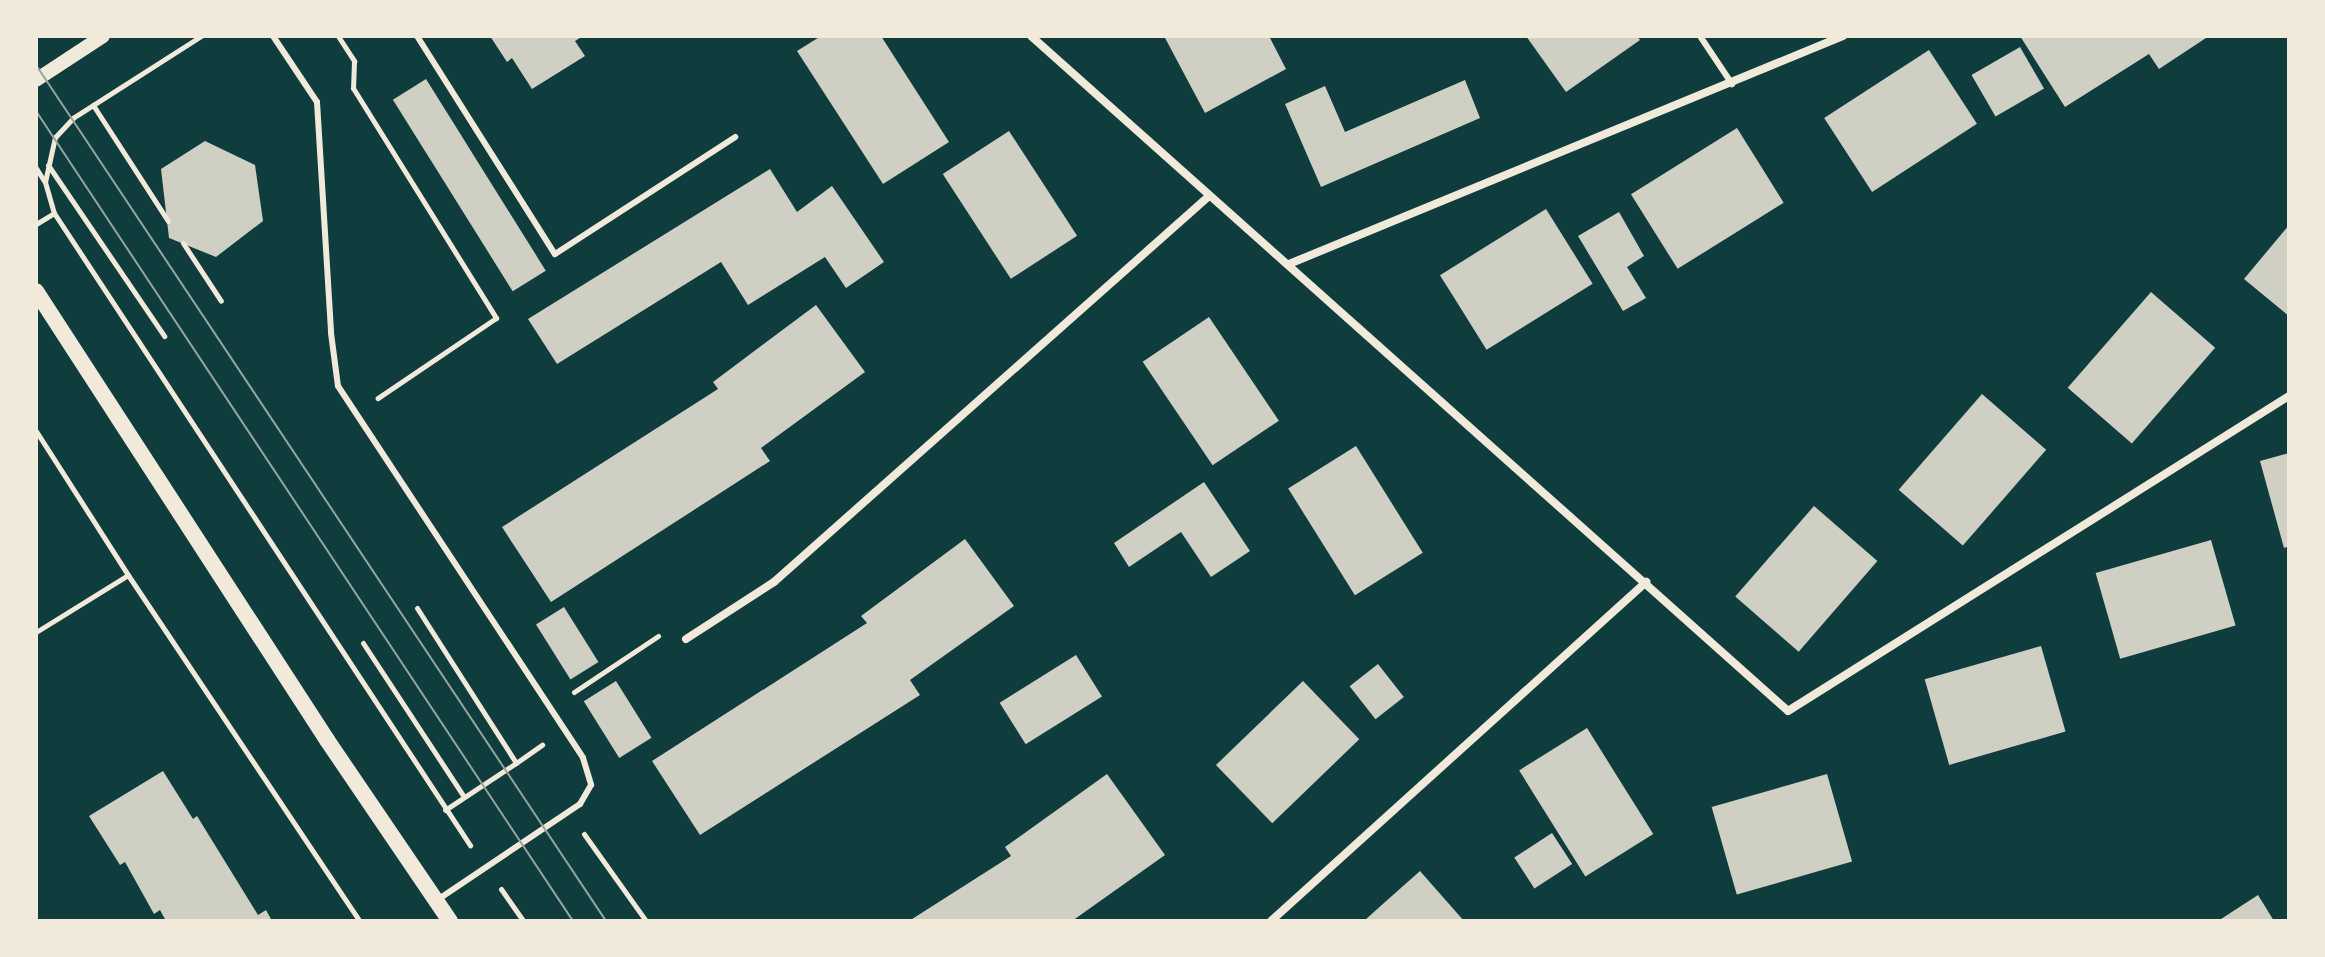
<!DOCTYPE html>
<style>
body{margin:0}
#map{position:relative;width:2325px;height:957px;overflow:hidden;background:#0f3d3e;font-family:"IBM Plex Sans",sans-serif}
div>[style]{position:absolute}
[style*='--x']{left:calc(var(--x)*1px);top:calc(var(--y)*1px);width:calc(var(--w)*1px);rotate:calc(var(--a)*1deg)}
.building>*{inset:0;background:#cfcfc3;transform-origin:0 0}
.path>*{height:5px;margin:-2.5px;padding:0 2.5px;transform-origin:2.5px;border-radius:2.5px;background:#f1e9da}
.service>*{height:6px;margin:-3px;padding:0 3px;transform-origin:3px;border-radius:3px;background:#f1e9da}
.minor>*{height:8px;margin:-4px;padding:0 4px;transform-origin:4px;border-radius:4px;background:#f1e9da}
.tertiary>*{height:14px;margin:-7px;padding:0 7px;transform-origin:7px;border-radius:7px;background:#f1e9da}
.secondary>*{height:16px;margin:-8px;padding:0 8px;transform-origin:8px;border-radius:8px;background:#f1e9da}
.tram>*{height:2px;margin:-1px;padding:0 1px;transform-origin:1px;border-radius:1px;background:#97a49c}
span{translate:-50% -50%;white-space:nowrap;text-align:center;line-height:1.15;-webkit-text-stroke:8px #f1e9da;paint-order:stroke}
.frame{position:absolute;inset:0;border:38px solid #f1e9da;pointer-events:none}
</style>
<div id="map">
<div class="building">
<i style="clip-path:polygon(490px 36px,583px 36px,575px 41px,585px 56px,532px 89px,512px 58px,507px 62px)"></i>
<i style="clip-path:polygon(821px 36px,881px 36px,949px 142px,883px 184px,797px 51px)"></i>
<i style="clip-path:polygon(1164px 36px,1269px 36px,1286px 69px,1205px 113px)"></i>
<i style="clip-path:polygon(1526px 36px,1637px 36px,1640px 40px,1566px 92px)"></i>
<i style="clip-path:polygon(2020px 36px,2209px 36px,2159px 69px,2149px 54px,2065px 107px)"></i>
<i style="left:2020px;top:47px;width:48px;height:56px;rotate:60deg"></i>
<i style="left:1929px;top:50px;width:88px;height:125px;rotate:57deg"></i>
<i style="left:426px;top:79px;width:226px;height:39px;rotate:58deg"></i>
<i style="clip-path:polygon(1465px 80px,1480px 118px,1321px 187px,1285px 104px,1325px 86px,1345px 132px)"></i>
<i style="left:1737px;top:128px;width:88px;height:125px;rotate:58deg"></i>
<i style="left:1009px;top:131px;width:125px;height:79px;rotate:57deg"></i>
<i style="clip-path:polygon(205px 141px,255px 165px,263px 221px,216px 257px,169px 238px,161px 169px)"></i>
<i style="clip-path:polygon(770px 169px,797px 212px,832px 186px,884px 262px,846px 288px,825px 257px,748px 305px,721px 262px,557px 364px,528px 319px)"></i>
<i style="left:1546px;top:209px;width:88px;height:125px;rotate:58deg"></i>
<i style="clip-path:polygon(1619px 212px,1644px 256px,1627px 267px,1646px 298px,1623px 311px,1578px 236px)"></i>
<i style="clip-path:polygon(2289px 225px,2289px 316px,2244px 279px)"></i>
<i style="left:2151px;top:292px;width:85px;height:127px;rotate:41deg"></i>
<i style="clip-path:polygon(816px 305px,865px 372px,761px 448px,770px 461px,551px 602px,502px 527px,718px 389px,713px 382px)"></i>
<i style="left:1209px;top:317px;width:125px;height:80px;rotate:56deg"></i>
<i style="left:1982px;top:394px;width:85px;height:127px;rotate:41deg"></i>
<i style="left:1356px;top:446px;width:126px;height:80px;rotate:58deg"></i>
<i style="clip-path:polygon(2289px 453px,2289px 546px,2284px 548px,2260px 461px)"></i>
<i style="clip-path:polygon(1204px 482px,1250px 551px,1211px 577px,1181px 532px,1129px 567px,1114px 543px)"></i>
<i style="left:1814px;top:506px;width:84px;height:120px;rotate:41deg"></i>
<i style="clip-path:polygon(965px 539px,1014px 606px,910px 680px,920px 695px,700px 835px,652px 761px,867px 623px,861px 616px)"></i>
<i style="left:2211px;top:540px;width:89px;height:120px;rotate:74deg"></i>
<i style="left:564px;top:607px;width:65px;height:33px;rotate:58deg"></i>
<i style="left:2041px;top:646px;width:89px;height:121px;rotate:74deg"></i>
<i style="left:1076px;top:655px;width:49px;height:90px;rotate:58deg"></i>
<i style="left:1378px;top:664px;width:42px;height:36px;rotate:52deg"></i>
<i style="left:616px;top:681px;width:67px;height:38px;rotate:58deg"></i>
<i style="left:1303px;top:681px;width:81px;height:121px;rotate:46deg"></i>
<i style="left:1587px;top:728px;width:125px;height:80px;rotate:58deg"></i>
<i style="clip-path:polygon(163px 771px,193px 819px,197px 816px,258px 915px,266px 910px,272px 921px,166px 921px,160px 910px,154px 914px,125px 862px,120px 865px,89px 816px)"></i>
<i style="clip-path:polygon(1107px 774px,1165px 855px,1072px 921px,909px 921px,1011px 856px,1005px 847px)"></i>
<i style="left:1827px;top:774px;width:91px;height:120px;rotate:74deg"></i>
<i style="left:1552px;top:833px;width:37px;height:45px;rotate:57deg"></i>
<i style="clip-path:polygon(1420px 871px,1464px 921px,1364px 921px,1375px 911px)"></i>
<i style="clip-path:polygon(2258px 895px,2274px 921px,2218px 921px)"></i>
</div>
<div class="path">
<i style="--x:201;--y:36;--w:152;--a:147.4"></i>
<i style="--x:73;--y:118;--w:26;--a:133"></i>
<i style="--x:55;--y:137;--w:46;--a:102.5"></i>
<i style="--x:45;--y:182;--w:32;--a:74"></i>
<i style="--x:54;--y:213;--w:757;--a:56.65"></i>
<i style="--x:338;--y:36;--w:30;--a:57"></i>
<i style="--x:354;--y:61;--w:27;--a:92"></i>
<i style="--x:353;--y:88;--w:271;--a:58.1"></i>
<i style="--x:496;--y:318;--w:143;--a:145.9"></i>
<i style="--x:93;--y:105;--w:138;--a:57.1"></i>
<i style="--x:48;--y:165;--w:207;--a:55.8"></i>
<i style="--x:36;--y:168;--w:15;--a:58"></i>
<i style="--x:36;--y:224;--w:21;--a:-31"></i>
<i style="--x:183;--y:243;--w:69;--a:56.8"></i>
<i style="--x:36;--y:431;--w:171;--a:57.4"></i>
<i style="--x:128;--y:575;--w:417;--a:56.2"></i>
<i style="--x:417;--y:608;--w:184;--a:57.4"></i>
<i style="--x:516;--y:763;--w:85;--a:146.5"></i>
<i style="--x:36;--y:632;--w:108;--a:-31.8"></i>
<i style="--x:363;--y:643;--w:184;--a:56.7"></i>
<i style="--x:574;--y:692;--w:101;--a:-33.7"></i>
<i style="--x:516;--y:763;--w:32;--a:-35"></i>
<i style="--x:584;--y:834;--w:107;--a:54.5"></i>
<i style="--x:501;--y:889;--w:39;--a:55"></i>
</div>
<div class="service">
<i style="--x:273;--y:36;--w:79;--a:56.3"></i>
<i style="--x:317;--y:102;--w:231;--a:86.5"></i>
<i style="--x:331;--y:333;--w:53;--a:82.5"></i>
<i style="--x:338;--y:386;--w:445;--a:56.6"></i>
<i style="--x:583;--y:758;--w:28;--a:73"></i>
<i style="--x:591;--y:785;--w:22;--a:120"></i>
<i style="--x:580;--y:804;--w:172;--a:146.1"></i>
<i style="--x:417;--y:36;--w:258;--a:57.7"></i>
<i style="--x:555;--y:254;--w:215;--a:-33"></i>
<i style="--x:1700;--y:36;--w:58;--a:56.3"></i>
</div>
<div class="minor">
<i style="--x:1031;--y:36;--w:1014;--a:41.72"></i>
<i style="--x:1788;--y:711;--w:592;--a:-32.16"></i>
<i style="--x:1289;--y:264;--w:599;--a:-22.37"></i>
<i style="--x:686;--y:639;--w:105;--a:-32.9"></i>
<i style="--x:774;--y:582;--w:582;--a:-41.58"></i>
<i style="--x:1271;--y:921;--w:506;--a:-42.11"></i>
</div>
<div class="tertiary">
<i style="--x:36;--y:80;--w:80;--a:-33.3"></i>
</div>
<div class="secondary">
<i style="--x:36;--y:291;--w:535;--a:57.05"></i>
<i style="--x:327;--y:740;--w:219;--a:55.8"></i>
</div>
<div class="tram">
<i style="--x:36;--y:65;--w:1028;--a:56.34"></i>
<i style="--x:36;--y:111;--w:972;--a:56.46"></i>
</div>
<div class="frame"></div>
</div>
